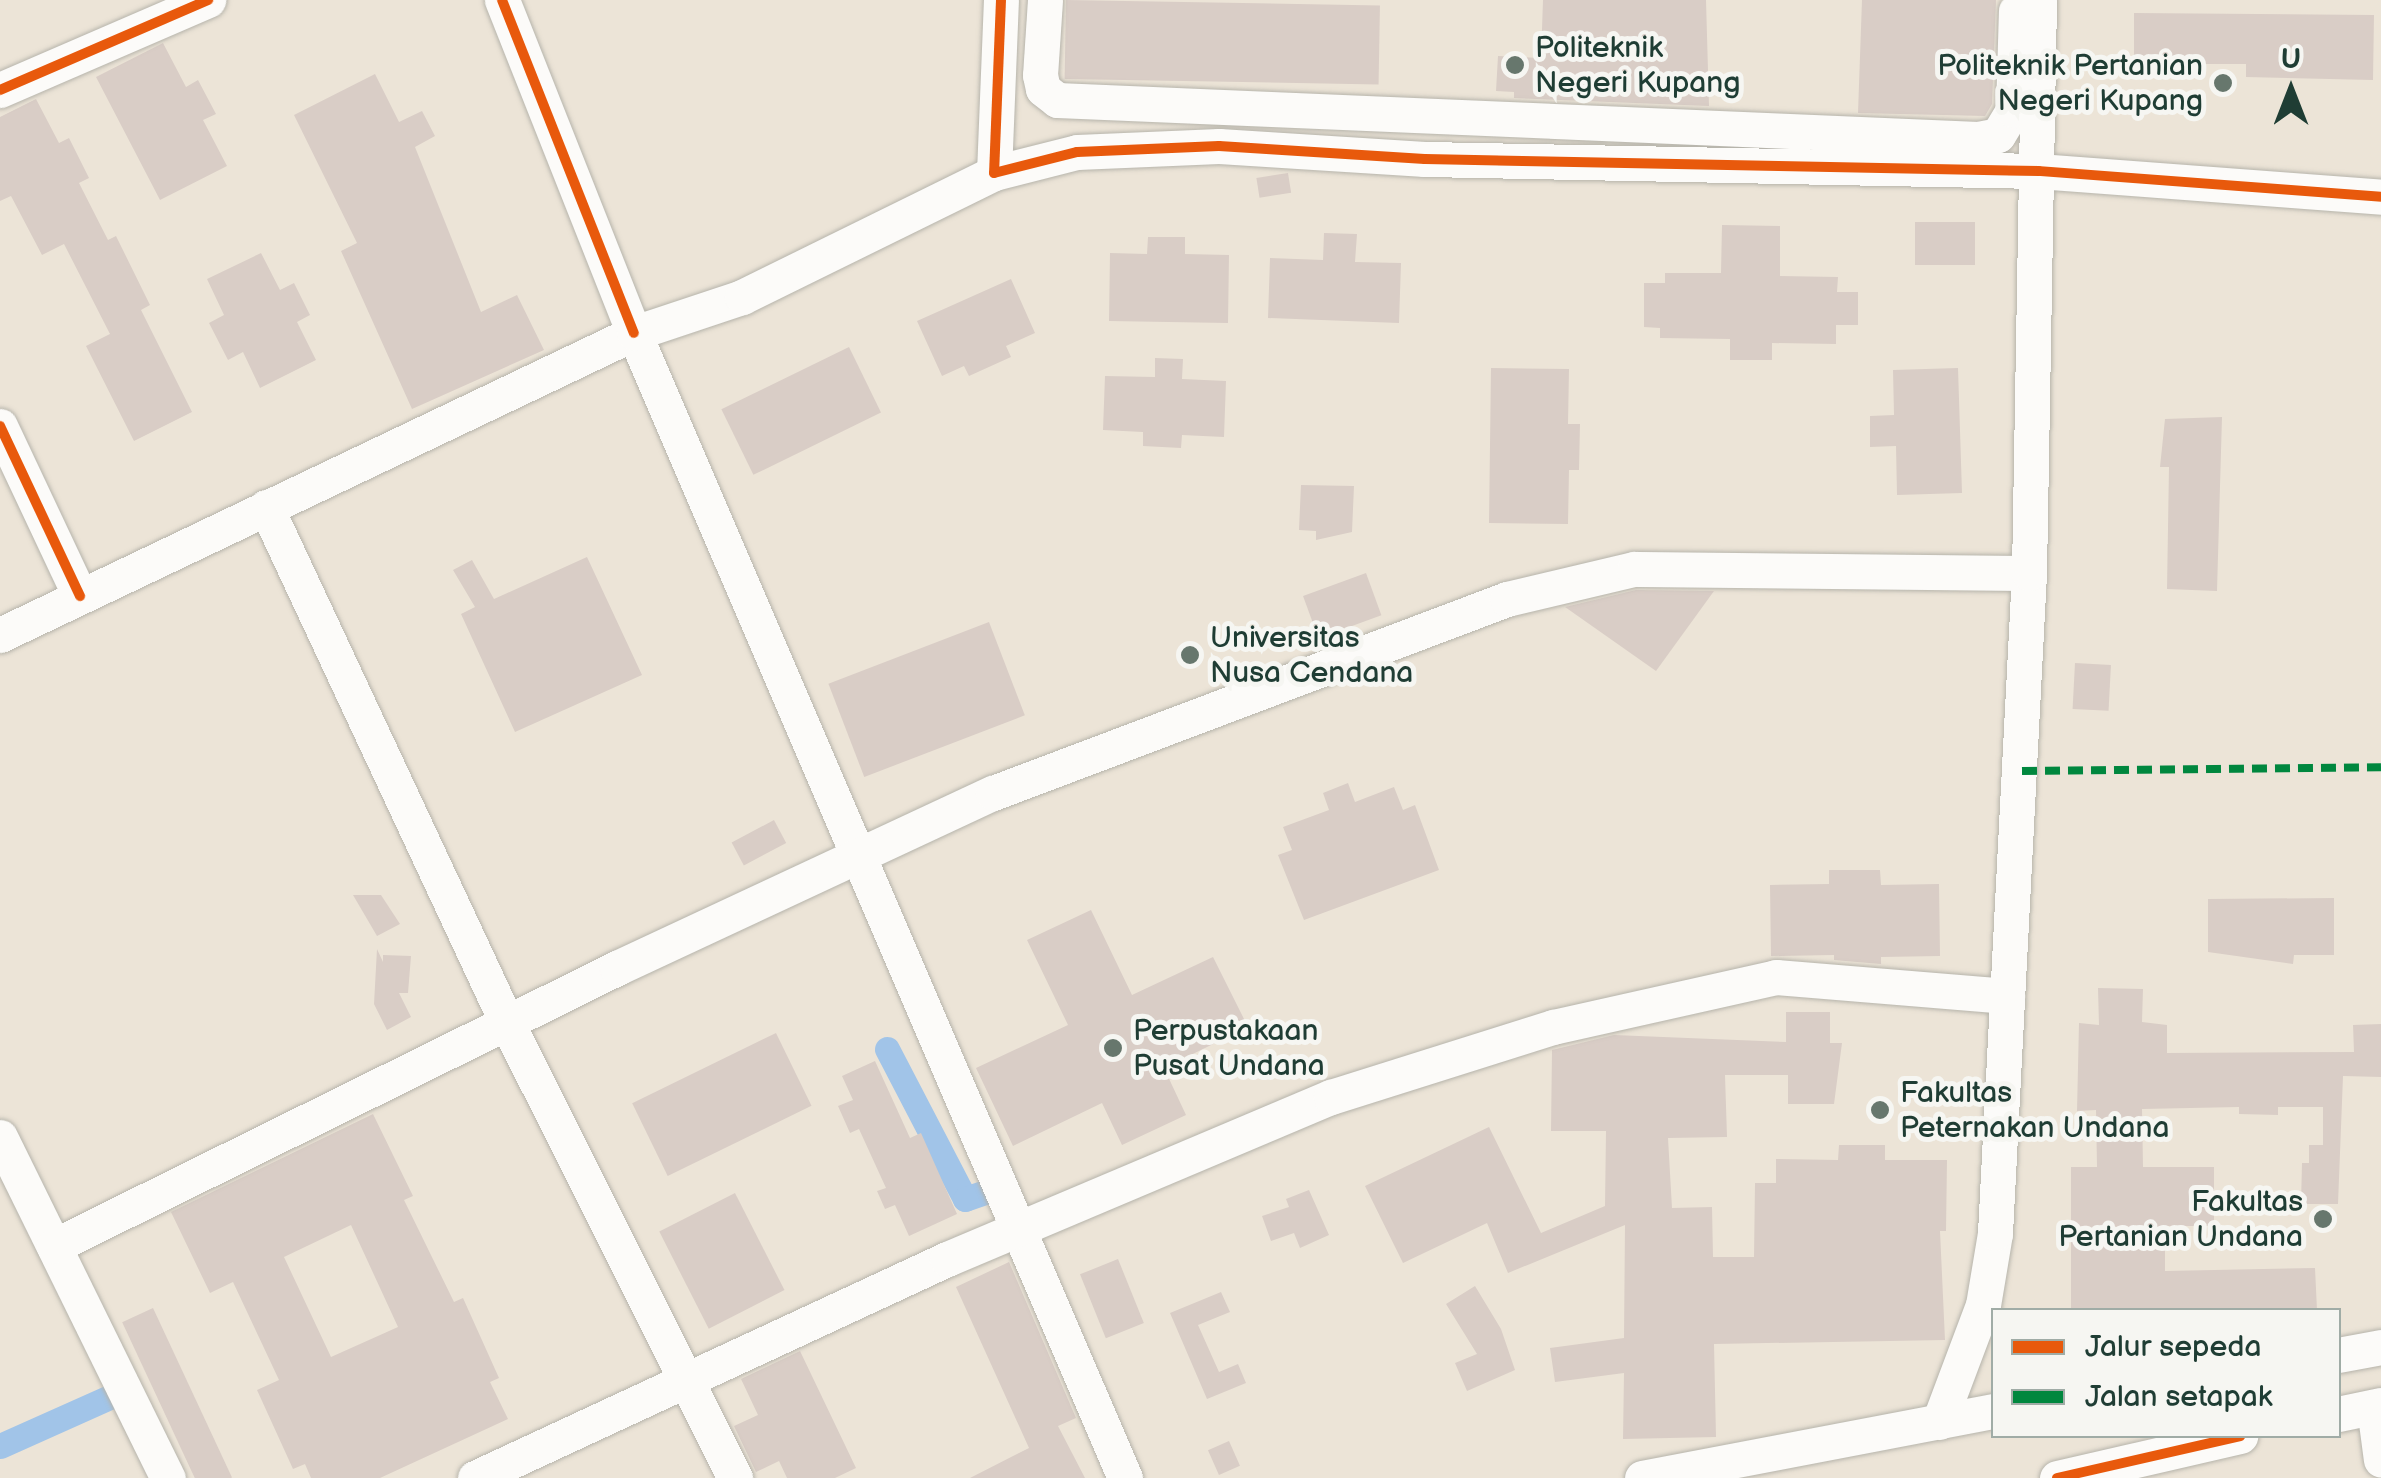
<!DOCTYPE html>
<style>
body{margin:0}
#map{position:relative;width:2381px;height:1478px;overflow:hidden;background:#ece4d7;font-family:"Balsamiq Sans",sans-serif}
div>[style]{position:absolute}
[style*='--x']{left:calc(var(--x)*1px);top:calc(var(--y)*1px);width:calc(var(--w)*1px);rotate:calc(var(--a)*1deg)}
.canal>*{height:25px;margin:-12.5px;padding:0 12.5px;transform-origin:12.5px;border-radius:12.5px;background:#a1c4e8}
.building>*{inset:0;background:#d9cdc6;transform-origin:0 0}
.roads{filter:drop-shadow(0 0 2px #b6b4ab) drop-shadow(0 0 2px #b6b4ab)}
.minor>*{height:35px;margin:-17.5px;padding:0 17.5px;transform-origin:17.5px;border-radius:17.5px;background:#fcfbf9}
.quiet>*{height:8px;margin-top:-4px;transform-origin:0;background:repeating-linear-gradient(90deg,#00873e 0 15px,transparent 0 23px)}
.cycleway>*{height:10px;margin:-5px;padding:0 5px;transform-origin:5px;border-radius:5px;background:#e8590c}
.dots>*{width:28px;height:28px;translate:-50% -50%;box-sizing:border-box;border:5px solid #f6f6f2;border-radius:50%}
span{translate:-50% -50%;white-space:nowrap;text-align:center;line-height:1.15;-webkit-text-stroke:10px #f6f6f2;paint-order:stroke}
.poi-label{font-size:30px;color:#1f3d34}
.left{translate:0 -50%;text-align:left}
.right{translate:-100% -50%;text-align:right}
.legend{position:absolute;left:1991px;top:1308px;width:350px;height:130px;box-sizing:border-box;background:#f6f6f2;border:2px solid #a0aca6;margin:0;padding:12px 18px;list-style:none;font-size:30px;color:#1f3d34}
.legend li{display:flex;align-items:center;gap:20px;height:50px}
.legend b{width:50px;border:2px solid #a0aca6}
.north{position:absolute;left:2241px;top:40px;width:100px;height:100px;-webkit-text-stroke:8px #f6f6f2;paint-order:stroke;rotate:0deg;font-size:28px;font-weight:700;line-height:40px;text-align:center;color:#1f3d34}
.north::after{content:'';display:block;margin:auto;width:35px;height:45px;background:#1f3d34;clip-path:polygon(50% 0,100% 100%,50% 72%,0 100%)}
</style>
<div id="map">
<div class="canal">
<i style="--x:887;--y:1049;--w:169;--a:62.5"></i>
<i style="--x:965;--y:1199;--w:39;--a:-19"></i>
<i style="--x:1002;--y:1186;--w:12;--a:70"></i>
<i style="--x:0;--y:1446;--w:137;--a:-24.1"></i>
<i style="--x:125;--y:1390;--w:13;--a:63"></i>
</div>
<div class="building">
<i style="left:1066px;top:0;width:314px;height:79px;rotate:1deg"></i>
<i style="clip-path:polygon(1543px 0,1706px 0,1709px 106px,1514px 98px,1514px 92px,1496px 91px,1498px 56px,1541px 58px)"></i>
<i style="clip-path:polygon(1862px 0,1996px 0,1992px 104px,1985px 116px,1858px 113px)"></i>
<i style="clip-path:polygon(2134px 13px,2374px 15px,2373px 80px,2246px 77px,2246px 64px,2134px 64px)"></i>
<i style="clip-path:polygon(163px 43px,186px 87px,198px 80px,216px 114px,203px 120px,227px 166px,160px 200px,96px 77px)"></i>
<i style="clip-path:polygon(375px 74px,399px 122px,422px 111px,435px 136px,415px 147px,481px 312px,517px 295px,544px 350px,412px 409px,341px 251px,357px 243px,294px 115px)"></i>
<i style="clip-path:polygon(36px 99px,59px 143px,69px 138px,89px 178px,79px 183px,108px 240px,116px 236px,150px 305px,141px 310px,192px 412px,134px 441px,86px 346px,110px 334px,64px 244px,42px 255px,11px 196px,0 201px,0 117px)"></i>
<i style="left:1288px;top:173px;width:20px;height:32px;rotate:81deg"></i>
<i style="left:1915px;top:222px;width:60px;height:43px"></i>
<i style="clip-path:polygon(1722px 225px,1780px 226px,1780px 276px,1838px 277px,1837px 292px,1858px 292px,1858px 325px,1836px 325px,1836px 344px,1772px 343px,1772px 360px,1730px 360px,1730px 339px,1660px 338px,1660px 328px,1644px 327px,1644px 283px,1665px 283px,1665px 273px,1721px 273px)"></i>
<i style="clip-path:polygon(1324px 233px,1357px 234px,1355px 262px,1401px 263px,1399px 323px,1268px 318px,1270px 258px,1323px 260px)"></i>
<i style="clip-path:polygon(1148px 237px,1185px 237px,1185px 254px,1229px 255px,1228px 323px,1109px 321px,1110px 253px,1147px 254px)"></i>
<i style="clip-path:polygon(261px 253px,280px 290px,294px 283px,310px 315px,297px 322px,316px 360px,260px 388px,243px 352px,228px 360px,209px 323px,224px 315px,207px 279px)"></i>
<i style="clip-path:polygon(1011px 279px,1035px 333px,1006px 346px,1011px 357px,969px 376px,964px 366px,942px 376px,917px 321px)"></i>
<i style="left:849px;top:347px;width:73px;height:142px;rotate:64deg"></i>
<i style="clip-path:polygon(1155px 358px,1183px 359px,1182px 379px,1226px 381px,1224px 437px,1182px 435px,1181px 448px,1143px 446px,1143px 432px,1103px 430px,1105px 376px,1155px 377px)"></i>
<i style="clip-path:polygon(1491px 368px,1569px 369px,1568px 424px,1580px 424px,1579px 470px,1569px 470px,1568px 524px,1489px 523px)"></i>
<i style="clip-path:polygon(1958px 368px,1962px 493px,1897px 495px,1896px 446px,1870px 447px,1870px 416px,1894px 415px,1893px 370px)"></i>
<i style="clip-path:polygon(2222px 417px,2217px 591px,2167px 589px,2169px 467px,2160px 467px,2165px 419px)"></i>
<i style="clip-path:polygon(1301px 485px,1354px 486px,1352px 532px,1316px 540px,1316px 531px,1299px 530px)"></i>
<i style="clip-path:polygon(587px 557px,642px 675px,515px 732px,461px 614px,475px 607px,453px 570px,472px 560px,494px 599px)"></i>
<i style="left:1366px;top:573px;width:45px;height:67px;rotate:70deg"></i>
<i style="clip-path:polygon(1636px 590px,1714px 591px,1656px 671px,1565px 607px)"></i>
<i style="left:989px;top:622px;width:100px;height:172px;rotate:69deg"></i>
<i style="left:2075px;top:663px;width:36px;height:46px;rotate:3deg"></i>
<i style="clip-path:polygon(1348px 783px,1355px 802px,1394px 787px,1403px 810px,1415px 805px,1439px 870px,1304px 920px,1278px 855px,1292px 850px,1283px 827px,1329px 810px,1323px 793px)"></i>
<i style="left:774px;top:820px;width:26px;height:48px;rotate:62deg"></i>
<i style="clip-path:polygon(1829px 870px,1880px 870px,1881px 885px,1939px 884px,1940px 956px,1881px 957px,1881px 964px,1834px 960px,1834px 955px,1771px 956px,1770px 885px,1829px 884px)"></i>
<i style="clip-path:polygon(353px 895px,381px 895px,400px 924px,377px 936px)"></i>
<i style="clip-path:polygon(2334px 898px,2334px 955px,2294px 955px,2293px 964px,2208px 952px,2208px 899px)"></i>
<i style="clip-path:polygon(1091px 910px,1132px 995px,1213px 957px,1248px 1027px,1164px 1068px,1186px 1115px,1122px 1145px,1102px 1103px,1013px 1146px,976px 1068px,1068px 1025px,1027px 940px)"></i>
<i style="clip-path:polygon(377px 949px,383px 962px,383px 955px,411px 956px,408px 993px,399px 993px,411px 1017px,387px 1030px,374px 1004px)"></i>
<i style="clip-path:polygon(2098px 988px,2143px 989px,2142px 1022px,2167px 1025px,2167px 1053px,2354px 1052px,2353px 1025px,2381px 1024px,2381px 1077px,2343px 1076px,2338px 1204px,2301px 1204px,2302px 1163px,2309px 1163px,2309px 1145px,2323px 1145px,2323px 1107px,2278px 1107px,2278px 1115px,2239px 1114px,2239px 1107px,2142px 1109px,2143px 1167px,2214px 1167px,2214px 1226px,2165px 1226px,2165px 1271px,2315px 1268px,2317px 1310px,2071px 1310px,2071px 1167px,2097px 1167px,2096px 1110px,2077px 1111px,2079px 1023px,2099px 1025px)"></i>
<i style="clip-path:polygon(1786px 1012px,1830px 1012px,1830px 1043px,1842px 1043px,1834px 1104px,1788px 1104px,1788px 1075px,1725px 1075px,1727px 1137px,1668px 1138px,1672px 1208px,1712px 1207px,1713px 1257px,1754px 1257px,1755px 1183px,1776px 1183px,1776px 1159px,1838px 1160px,1839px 1145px,1885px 1145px,1885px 1160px,1947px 1160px,1946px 1231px,1940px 1231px,1945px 1340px,1714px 1344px,1716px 1437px,1623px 1439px,1624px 1373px,1555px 1382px,1550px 1348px,1624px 1338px,1625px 1225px,1508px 1273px,1487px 1223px,1403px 1263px,1365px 1186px,1489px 1127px,1541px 1233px,1605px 1206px,1606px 1131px,1551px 1131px,1552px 1050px,1614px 1035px,1786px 1042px)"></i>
<i style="left:776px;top:1033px;width:81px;height:160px;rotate:64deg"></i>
<i style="clip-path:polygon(875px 1061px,910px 1138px,921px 1133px,957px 1214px,909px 1236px,895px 1205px,885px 1209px,877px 1191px,886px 1188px,859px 1129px,850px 1133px,838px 1106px,853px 1100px,842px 1076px)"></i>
<i style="clip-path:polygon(evenodd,373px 1114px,413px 1196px,404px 1200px,454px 1302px,463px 1298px,499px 1378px,490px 1382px,508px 1419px,380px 1478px,311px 1478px,305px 1464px,293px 1469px,257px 1390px,279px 1380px,233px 1282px,210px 1293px,171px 1212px,373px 1114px,351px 1225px,398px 1327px,331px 1357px,284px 1257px,351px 1225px)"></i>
<i style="clip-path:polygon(1309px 1190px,1329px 1235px,1300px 1248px,1294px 1233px,1271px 1241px,1262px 1216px,1289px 1207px,1286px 1199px)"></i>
<i style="left:735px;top:1193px;width:109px;height:85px;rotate:63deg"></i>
<i style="left:1118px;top:1259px;width:69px;height:41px;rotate:68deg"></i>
<i style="clip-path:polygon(1009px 1262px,1076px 1418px,1058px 1426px,1085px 1478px,970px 1478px,1029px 1448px,956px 1287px)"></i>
<i style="clip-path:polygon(1475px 1286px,1501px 1329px,1515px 1370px,1467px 1391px,1455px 1363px,1477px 1354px,1446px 1304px)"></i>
<i style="clip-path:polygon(1221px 1292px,1230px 1312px,1198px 1325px,1219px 1372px,1238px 1364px,1246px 1383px,1207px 1399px,1170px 1313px)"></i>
<i style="left:153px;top:1308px;width:187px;height:34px;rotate:65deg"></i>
<i style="clip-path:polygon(800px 1351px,856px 1468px,835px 1478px,787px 1478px,779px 1461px,756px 1472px,734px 1426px,758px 1415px,741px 1379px)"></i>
<i style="left:1229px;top:1441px;width:27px;height:23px;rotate:66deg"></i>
</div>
<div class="roads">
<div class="minor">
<i style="--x:502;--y:0;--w:358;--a:68.4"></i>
<i style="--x:634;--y:333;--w:1246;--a:66.79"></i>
<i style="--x:1045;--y:0;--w:75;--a:93.8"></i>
<i style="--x:1040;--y:75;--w:14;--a:78"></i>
<i style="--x:1043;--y:89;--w:18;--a:38"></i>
<i style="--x:1057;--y:100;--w:922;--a:2.42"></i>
<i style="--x:1978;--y:139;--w:20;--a:-11"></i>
<i style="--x:1998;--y:135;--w:29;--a:-59"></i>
<i style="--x:2013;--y:110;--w:99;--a:-88.3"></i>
<i style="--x:0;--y:90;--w:227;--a:-23.4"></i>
<i style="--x:994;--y:173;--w:173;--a:-87.7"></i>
<i style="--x:0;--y:426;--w:188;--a:64.8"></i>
<i style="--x:266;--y:507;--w:570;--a:64.96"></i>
<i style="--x:507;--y:1023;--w:509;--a:63.38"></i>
<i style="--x:0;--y:635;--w:702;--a:-25.47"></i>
<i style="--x:634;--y:333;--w:114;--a:-18.4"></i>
<i style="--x:742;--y:297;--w:281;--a:-26.2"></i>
<i style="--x:994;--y:173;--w:86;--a:-14.2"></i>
<i style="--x:1077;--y:152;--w:142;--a:-2.4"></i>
<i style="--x:1219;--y:146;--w:206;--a:3.6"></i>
<i style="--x:1425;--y:159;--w:614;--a:1.12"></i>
<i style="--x:2039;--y:171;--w:343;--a:4.3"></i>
<i style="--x:0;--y:1137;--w:380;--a:63.8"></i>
<i style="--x:54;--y:1246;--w:628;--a:-26.28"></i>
<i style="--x:617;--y:968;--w:415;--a:-25"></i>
<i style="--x:993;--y:793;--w:549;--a:-20.68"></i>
<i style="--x:1507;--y:599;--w:130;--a:-13.3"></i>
<i style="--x:1634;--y:569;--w:395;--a:0.6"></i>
<i style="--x:2338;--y:1355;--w:44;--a:-10.5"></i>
<i style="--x:2374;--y:1407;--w:53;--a:82.5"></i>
<i style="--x:2338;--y:1414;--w:44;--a:-11.8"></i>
<i style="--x:1939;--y:1422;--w:125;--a:-69.4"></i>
<i style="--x:1983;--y:1305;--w:73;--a:-80.5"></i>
<i style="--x:1995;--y:1233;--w:661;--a:-87.05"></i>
<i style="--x:2029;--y:573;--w:573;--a:-89"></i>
<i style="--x:475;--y:1478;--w:520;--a:-24.89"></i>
<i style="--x:947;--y:1259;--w:417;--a:-22.9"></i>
<i style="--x:1331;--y:1097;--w:233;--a:-17.5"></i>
<i style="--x:1553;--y:1027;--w:229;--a:-12.6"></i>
<i style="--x:1776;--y:977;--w:232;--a:4.7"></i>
<i style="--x:1642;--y:1478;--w:358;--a:-10.8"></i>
<i style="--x:2057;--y:1478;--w:188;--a:-12.9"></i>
</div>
</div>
<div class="quiet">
<i style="--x:2022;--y:771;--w:359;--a:-0.6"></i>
</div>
<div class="cycleway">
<i style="--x:502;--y:0;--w:358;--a:68.4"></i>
<i style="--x:1001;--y:0;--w:173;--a:92.3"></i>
<i style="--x:994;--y:173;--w:86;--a:-14.2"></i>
<i style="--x:1077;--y:152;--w:142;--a:-2.4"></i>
<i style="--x:1219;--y:146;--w:206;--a:3.6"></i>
<i style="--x:1425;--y:159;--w:614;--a:1.12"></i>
<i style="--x:2039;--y:171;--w:343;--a:4.3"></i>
<i style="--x:0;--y:90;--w:227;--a:-23.4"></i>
<i style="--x:0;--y:426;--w:188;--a:64.8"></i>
<i style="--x:2057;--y:1478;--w:188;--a:-12.9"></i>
</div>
<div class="dots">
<i style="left:1515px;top:65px;background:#67776d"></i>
<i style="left:2223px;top:83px;background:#67776d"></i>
<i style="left:1190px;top:655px;background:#67776d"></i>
<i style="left:1113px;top:1048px;background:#67776d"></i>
<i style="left:1880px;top:1110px;background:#67776d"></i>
<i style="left:2323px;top:1219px;background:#67776d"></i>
</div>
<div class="poi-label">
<span class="left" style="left:1535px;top:65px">Politeknik<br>Negeri Kupang</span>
<span class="right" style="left:2203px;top:83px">Politeknik Pertanian<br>Negeri Kupang</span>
<span class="left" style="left:1210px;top:655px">Universitas<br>Nusa Cendana</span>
<span class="left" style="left:1133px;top:1048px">Perpustakaan<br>Pusat Undana</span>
<span class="left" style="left:1900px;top:1110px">Fakultas<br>Peternakan Undana</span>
<span class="right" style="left:2303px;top:1219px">Fakultas<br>Pertanian Undana</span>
</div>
<ul class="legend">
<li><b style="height:12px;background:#e8590c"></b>Jalur sepeda</li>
<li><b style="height:12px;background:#00873e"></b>Jalan setapak</li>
</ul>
<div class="north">U</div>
</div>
